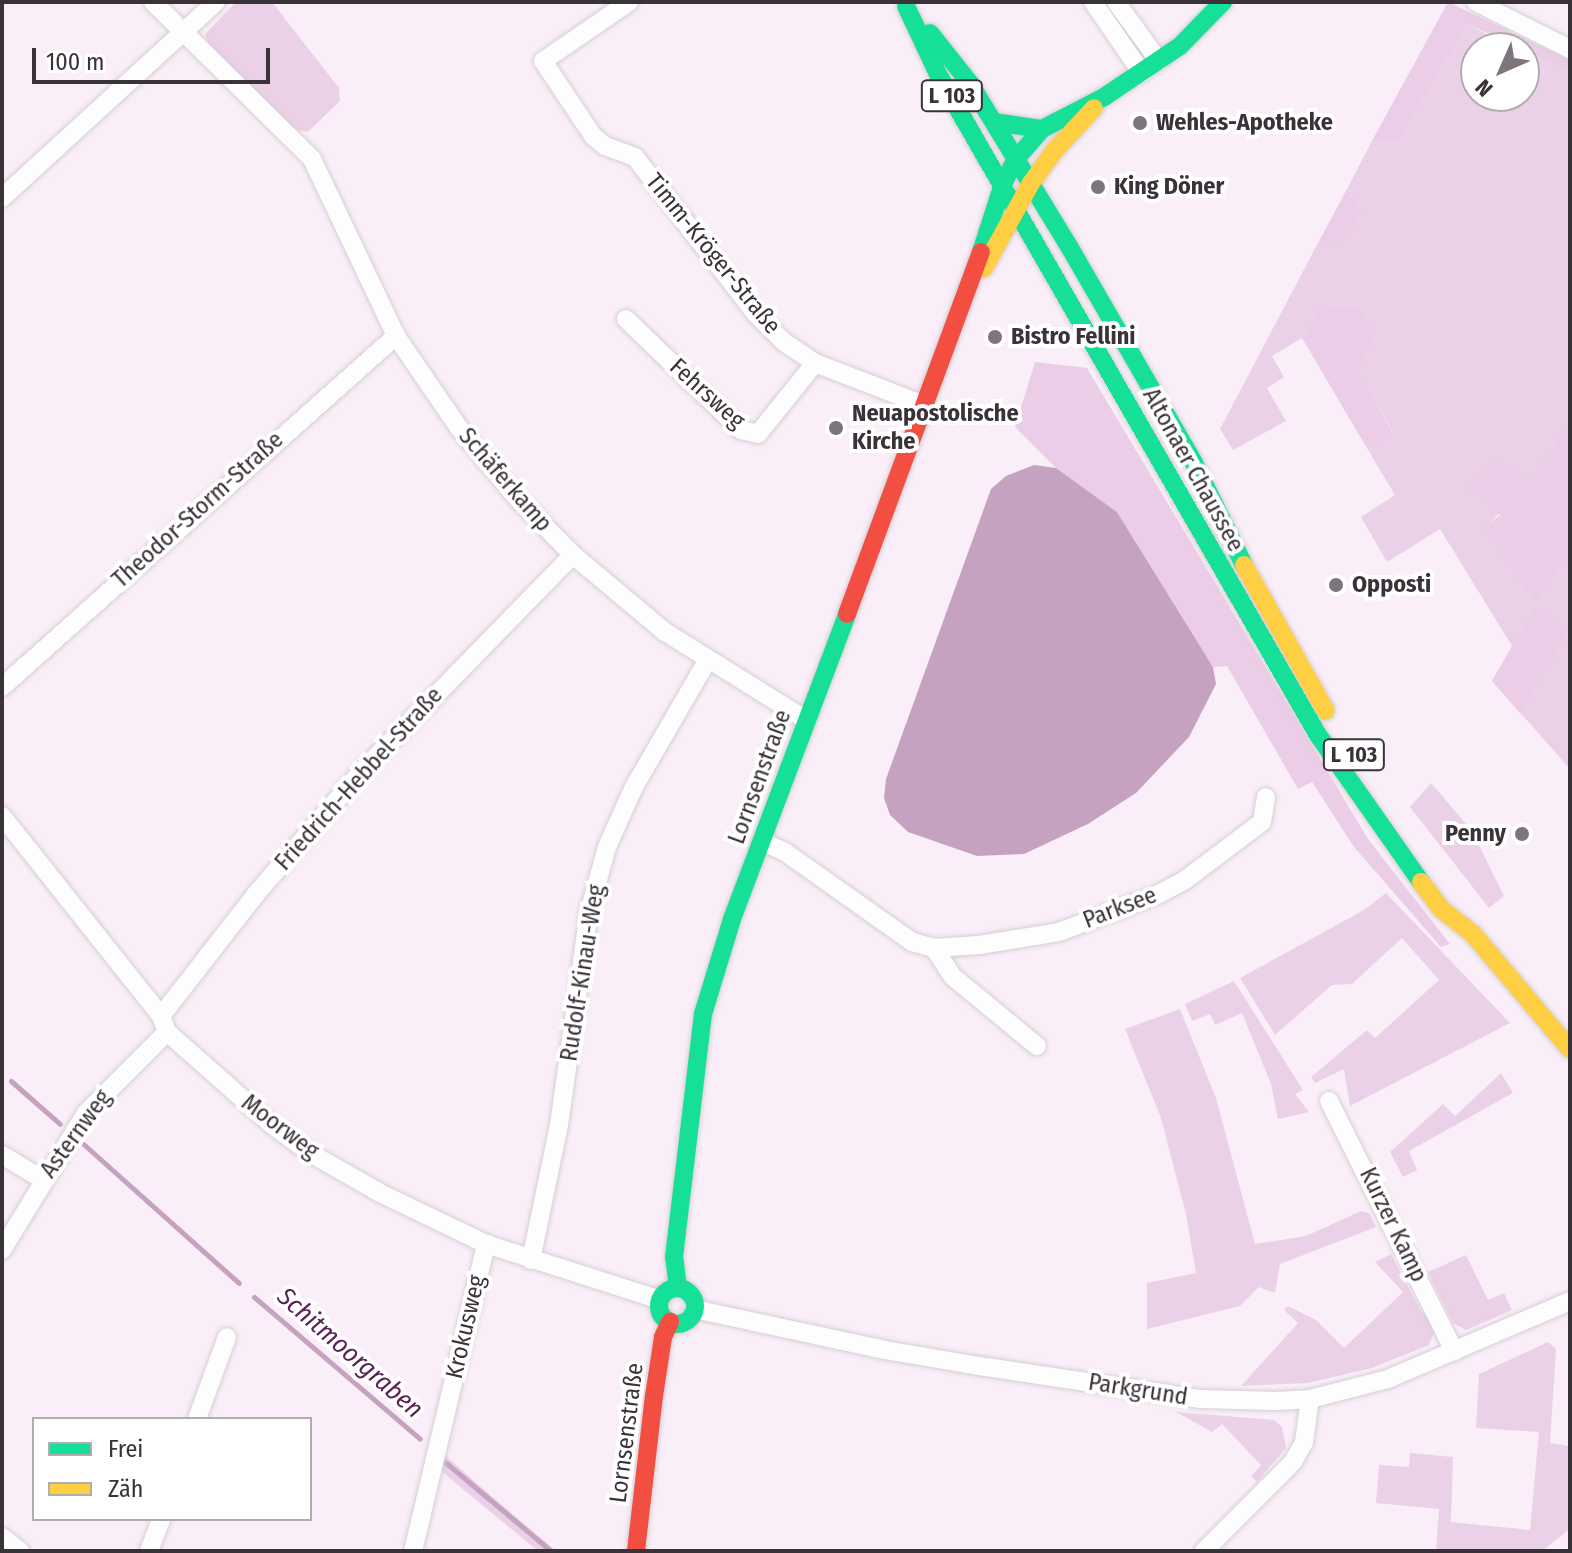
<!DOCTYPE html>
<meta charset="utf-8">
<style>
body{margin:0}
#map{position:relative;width:1572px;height:1553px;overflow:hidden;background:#faeff8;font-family:"Fira Sans Condensed",sans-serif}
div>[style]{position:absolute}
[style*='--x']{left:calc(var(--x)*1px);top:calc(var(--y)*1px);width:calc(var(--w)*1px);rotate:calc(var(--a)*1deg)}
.green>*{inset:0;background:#ebd1e7}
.forest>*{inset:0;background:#eccde8}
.water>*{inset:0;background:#c6a2c1}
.stream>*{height:5px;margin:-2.5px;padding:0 2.5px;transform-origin:2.5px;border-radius:2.5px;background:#c6a2c1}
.roads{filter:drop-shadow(0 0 2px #d6ced5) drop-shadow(0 0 2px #d6ced5)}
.street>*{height:18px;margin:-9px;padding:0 9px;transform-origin:9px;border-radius:9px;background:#fefdfe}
.fast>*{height:18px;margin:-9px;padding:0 9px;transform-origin:9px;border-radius:9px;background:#16e098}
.fast>.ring{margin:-9px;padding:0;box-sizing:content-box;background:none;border:18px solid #16e098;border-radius:50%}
.slow>*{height:18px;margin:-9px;padding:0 9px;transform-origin:9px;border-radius:9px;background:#ffcf43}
.jam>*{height:18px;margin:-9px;padding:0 9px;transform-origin:9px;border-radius:9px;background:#f24e42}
.dots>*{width:22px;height:22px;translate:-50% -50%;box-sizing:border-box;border:4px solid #fff;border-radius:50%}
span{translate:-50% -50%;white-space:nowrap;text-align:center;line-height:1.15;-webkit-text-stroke:8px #fff;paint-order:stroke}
.shield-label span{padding:2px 6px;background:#fff;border:2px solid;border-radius:6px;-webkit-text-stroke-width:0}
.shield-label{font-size:22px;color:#3a3239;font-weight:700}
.poi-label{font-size:24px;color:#3a3239;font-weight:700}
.left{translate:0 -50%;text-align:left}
.right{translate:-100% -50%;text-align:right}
.street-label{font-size:24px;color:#3a3239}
.water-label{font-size:26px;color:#5a2256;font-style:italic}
.frame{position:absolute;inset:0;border:4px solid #3a3239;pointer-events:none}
.legend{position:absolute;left:32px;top:1417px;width:280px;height:104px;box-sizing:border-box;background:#fff;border:2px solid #b0adb0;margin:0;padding:10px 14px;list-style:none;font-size:24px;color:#3a3239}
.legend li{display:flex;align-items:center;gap:16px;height:40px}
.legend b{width:40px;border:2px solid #b0adb0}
.north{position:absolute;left:1460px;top:32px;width:80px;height:80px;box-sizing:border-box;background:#fff;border:2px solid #b0adb0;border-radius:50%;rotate:225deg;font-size:22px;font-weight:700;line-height:32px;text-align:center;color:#3a3239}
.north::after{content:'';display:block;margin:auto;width:28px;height:36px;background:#7d747c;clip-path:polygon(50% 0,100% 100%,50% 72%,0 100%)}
.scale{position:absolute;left:32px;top:48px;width:238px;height:36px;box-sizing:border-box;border:4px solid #3a3239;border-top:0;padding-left:10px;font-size:24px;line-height:28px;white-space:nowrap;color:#3a3239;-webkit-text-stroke:6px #fff;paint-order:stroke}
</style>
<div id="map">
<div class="green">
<i style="clip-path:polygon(236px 2px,272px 2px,339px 88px,340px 101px,308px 132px,295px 129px,208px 43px,205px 34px)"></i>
<i style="clip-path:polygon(1468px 25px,1517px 48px,1476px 48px,1476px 96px,1524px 96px,1524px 51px,1570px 73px,1570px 422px,1528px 484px,1486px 527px,1536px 606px,1570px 552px,1570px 769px,1492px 681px,1512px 646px,1440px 529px,1387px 562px,1361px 517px,1395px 495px,1368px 450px,1394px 434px,1359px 372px,1377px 336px,1318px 310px,1302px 338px,1272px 356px,1284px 377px,1267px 388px,1286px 421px,1233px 450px,1220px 429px,1319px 241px,1344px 241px,1360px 212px,1347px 189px,1373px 139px,1400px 139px)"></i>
<i style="clip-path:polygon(1431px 783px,1472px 831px,1504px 896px,1489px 908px,1410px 807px)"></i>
<i style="clip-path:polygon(1386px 893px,1510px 1023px,1350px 1106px,1344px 1069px,1315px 1083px,1311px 1077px,1367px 1030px,1375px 1038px,1439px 980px,1402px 938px,1352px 984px,1332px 985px,1275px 1035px,1240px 978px,1364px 910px)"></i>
<i style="clip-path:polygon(1234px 981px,1303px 1090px,1295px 1094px,1309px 1112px,1278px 1119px,1271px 1084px,1242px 1013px,1215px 1025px,1210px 1014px,1192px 1021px,1185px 1004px)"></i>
<i style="clip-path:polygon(1180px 1009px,1216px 1098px,1255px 1244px,1306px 1236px,1361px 1211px,1369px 1213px,1376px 1227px,1280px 1264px,1275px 1293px,1259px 1287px,1240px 1306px,1147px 1329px,1147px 1283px,1196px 1273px,1186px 1214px,1161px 1118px,1125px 1029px)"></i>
<i style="clip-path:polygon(1501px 1073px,1513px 1093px,1409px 1151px,1417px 1170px,1403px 1177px,1390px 1152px,1443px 1104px,1455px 1116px)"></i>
<i style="clip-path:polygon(1391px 1254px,1421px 1311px,1429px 1318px,1435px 1331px,1429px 1345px,1372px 1368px,1308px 1383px,1241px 1386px,1298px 1323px,1284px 1310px,1288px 1306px,1316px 1320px,1344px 1348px,1403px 1292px,1375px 1262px)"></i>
<i style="clip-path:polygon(1466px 1255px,1488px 1300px,1504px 1293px,1512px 1310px,1466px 1330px,1453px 1323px,1428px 1272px)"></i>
<i style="clip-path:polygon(1548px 1342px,1556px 1349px,1550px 1443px,1570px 1446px,1570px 1529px,1542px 1551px,1436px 1551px,1439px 1509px,1376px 1503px,1379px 1465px,1409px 1467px,1410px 1453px,1453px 1457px,1451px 1522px,1530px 1530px,1539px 1432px,1476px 1428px,1479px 1374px)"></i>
<i style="clip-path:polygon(1176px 1412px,1274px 1420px,1282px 1427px,1286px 1448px,1257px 1482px,1251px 1476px,1261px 1465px,1222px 1424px,1212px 1432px)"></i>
<i style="clip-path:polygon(444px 1454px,480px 1486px,556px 1551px,538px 1551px,441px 1471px)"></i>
</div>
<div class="forest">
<i style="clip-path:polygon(1448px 2px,1570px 60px,1570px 73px,1524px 51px,1524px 48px,1468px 25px,1400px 139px,1373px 139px)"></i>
<i style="clip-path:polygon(1347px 189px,1361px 212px,1344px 241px,1319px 241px)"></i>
<i style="clip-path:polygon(1358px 308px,1377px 336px,1359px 372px,1394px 435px,1368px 450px,1302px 338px,1318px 310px)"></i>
<i style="clip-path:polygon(1035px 362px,1087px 368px,1368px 839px,1450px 944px,1441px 947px,1354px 847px,1312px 782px,1298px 789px,1227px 666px,1213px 667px,1117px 512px,1056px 468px,1015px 427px)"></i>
<i style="clip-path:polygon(1570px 422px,1570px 552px,1536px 606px,1566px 634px,1520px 713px,1492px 681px,1536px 606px,1485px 527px,1500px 515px,1470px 487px,1494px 456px,1528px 483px)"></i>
</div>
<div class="water">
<i style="clip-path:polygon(1034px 465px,1056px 468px,1117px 512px,1213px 667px,1216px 684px,1189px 737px,1136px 793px,1088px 824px,1024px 854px,977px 856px,908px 832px,890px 815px,884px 798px,886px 779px,991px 489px,1006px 476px)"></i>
</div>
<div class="stream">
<i style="--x:11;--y:1081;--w:65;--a:41.3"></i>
<i style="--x:80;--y:1141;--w:213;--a:41.8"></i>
<i style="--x:254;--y:1297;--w:218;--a:40.5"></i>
<i style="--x:445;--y:1462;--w:138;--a:40"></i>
</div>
<div class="roads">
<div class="street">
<i style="--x:153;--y:2;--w:223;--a:44.6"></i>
<i style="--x:312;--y:159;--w:196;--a:64.6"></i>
<i style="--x:396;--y:336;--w:112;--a:55.6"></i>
<i style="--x:459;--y:428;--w:92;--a:50.3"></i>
<i style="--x:518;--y:499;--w:78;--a:45.5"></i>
<i style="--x:573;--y:555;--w:120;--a:39.9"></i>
<i style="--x:665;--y:632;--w:166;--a:32"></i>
<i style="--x:629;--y:2;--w:104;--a:145.5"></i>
<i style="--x:543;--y:61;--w:90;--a:56.3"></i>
<i style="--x:593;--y:136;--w:16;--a:40"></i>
<i style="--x:605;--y:146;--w:32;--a:20"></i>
<i style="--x:635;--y:157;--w:197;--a:52.4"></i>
<i style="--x:755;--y:313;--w:41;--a:45"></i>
<i style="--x:784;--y:342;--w:37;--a:34"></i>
<i style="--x:815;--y:363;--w:117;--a:21.1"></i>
<i style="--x:1093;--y:2;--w:86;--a:55.4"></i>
<i style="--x:1116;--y:2;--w:73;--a:53.9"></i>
<i style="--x:1476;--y:2;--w:105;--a:26.6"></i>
<i style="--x:2;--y:198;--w:290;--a:-42.5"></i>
<i style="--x:626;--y:319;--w:160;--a:44"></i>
<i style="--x:741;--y:430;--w:17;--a:13"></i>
<i style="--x:758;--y:434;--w:91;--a:-51.2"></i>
<i style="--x:2;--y:687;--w:528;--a:-41.7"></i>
<i style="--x:2;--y:816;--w:256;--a:51.5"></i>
<i style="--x:161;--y:1016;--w:17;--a:69"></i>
<i style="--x:167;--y:1032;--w:139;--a:41.5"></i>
<i style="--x:271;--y:1124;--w:49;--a:36.6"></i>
<i style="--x:310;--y:1153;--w:81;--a:29.7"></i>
<i style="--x:380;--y:1193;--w:118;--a:25.7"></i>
<i style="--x:486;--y:1244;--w:183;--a:17.8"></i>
<i style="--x:762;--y:842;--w:25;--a:23"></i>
<i style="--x:785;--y:852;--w:156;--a:35.3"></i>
<i style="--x:912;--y:942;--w:23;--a:15"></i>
<i style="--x:934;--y:948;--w:45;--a:-3.8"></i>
<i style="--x:979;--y:945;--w:81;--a:-9.2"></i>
<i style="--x:1059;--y:932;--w:105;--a:-20.7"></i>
<i style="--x:1157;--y:895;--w:32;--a:-28"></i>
<i style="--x:1185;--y:880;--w:96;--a:-37"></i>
<i style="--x:1262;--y:822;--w:25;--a:-81"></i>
<i style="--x:934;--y:948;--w:33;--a:57"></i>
<i style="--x:952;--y:976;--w:110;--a:39.5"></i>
<i style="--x:161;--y:1016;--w:155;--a:-52.1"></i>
<i style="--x:256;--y:894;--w:160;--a:-49.3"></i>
<i style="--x:360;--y:773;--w:305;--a:-45.7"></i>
<i style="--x:1329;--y:1101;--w:280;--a:63.4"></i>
<i style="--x:2;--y:1155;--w:47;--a:31"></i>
<i style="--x:2;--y:1250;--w:161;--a:-58.5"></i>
<i style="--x:86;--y:1113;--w:115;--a:-45"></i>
<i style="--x:531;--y:1260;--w:138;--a:-78.3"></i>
<i style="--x:559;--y:1125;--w:215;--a:-82"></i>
<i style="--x:589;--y:912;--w:67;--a:-74.5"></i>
<i style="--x:607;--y:847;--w:66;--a:-65.8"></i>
<i style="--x:634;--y:787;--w:146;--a:-59.9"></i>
<i style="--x:694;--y:1309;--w:195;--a:12.1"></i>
<i style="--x:885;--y:1350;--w:102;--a:9.6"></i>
<i style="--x:986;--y:1367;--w:217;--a:8.5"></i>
<i style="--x:1201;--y:1399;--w:74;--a:1.5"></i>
<i style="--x:1275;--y:1401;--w:35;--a:-3"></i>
<i style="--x:1310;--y:1399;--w:81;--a:-14.4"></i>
<i style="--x:1388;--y:1379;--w:198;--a:-23.2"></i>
<i style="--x:197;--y:1419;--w:87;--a:-69.9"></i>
<i style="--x:2;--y:1537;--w:23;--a:38"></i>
<i style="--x:149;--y:1551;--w:34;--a:-69"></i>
<i style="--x:413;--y:1551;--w:316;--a:-76.6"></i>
<i style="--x:1204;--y:1551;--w:126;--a:-45"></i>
<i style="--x:1293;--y:1462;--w:23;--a:-61"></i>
<i style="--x:1304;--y:1442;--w:43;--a:-82.1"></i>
</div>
<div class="fast">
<i style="--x:906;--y:6;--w:77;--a:64.8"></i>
<i style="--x:939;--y:76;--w:760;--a:60.1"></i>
<i style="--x:1318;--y:735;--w:179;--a:55"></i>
<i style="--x:930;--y:33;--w:63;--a:51.5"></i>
<i style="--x:969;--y:82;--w:194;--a:58.7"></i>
<i style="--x:1070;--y:248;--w:248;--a:60"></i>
<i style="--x:1194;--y:463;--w:114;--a:63.9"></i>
<i style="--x:994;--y:122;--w:49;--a:8.3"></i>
<i style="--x:981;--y:252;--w:71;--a:-72.1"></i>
<i style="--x:1003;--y:184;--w:28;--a:-63"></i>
<i style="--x:1016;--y:159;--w:40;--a:-49"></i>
<i style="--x:1042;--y:129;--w:70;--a:-27.3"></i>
<i style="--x:1104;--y:97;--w:92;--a:-33.9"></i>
<i style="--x:1180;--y:46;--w:62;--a:-45.7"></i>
<i style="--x:678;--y:1288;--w:31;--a:-97"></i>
<i style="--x:674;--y:1257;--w:245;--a:-83.2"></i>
<i style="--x:703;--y:1014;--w:99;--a:-73"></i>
<i style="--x:732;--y:919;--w:326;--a:-69.3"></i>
<i class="ring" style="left:659px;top:1288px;width:18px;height:18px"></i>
</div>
<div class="slow">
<i style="--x:984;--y:268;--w:97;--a:-61.1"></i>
<i style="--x:1031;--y:183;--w:41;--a:-54"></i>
<i style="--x:1055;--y:150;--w:57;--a:-47.1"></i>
<i style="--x:1244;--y:565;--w:167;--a:60.7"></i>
<i style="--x:1421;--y:882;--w:34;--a:53"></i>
<i style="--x:1441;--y:909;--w:41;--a:38"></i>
<i style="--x:1473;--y:934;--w:150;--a:49.9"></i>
</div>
<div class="jam">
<i style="--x:847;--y:614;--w:386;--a:-69.7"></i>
<i style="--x:636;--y:1551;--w:156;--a:-83.4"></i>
<i style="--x:654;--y:1396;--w:60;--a:-81.3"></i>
<i style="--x:663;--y:1337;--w:17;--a:-65"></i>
</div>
</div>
<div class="dots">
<i style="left:1140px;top:123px;background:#7d747c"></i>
<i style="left:1098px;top:187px;background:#7d747c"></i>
<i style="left:995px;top:337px;background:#7d747c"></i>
<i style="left:836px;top:428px;background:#7d747c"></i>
<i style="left:1336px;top:585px;background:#7d747c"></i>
<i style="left:1522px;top:834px;background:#7d747c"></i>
</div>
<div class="shield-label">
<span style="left:952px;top:96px">L 103</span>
<span style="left:1354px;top:755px">L 103</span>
</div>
<div class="poi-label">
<span class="left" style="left:1156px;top:123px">Wehles-Apotheke</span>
<span class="left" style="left:1114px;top:187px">King Döner</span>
<span class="left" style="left:1011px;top:337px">Bistro Fellini</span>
<span class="left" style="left:852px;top:428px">Neuapostolische<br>Kirche</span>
<span class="left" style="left:1352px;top:585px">Opposti</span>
<span class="right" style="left:1506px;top:834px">Penny</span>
</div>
<div class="street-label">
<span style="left:713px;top:254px;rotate:51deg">Timm-Kröger-Straße</span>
<span style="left:707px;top:394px;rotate:42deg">Fehrsweg</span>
<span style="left:1193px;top:470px;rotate:61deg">Altonaer Chaussee</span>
<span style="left:505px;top:480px;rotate:49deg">Schäferkamp</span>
<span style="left:198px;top:510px;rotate:-42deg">Theodor-Storm-Straße</span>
<span style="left:760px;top:777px;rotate:-70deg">Lornsenstraße</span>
<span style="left:359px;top:779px;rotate:-48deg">Friedrich-Hebbel-Straße</span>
<span style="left:1120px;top:908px;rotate:-21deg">Parksee</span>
<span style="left:583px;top:973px;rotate:-81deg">Rudolf-Kinau-Weg</span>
<span style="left:280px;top:1127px;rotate:37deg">Moorweg</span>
<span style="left:76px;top:1134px;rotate:-54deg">Asternweg</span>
<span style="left:1393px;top:1225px;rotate:64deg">Kurzer Kamp</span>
<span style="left:466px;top:1327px;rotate:-77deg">Krokusweg</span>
<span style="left:1138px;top:1390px;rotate:9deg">Parkgrund</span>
<span style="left:627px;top:1433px;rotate:-83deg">Lornsenstraße</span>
</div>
<div class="water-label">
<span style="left:350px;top:1353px;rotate:41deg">Schitmoorgraben</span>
</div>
<div class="frame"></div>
<ul class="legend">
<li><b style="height:10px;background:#16e098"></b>Frei</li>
<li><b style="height:10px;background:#ffcf43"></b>Zäh</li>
</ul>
<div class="north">N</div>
<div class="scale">100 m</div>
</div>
